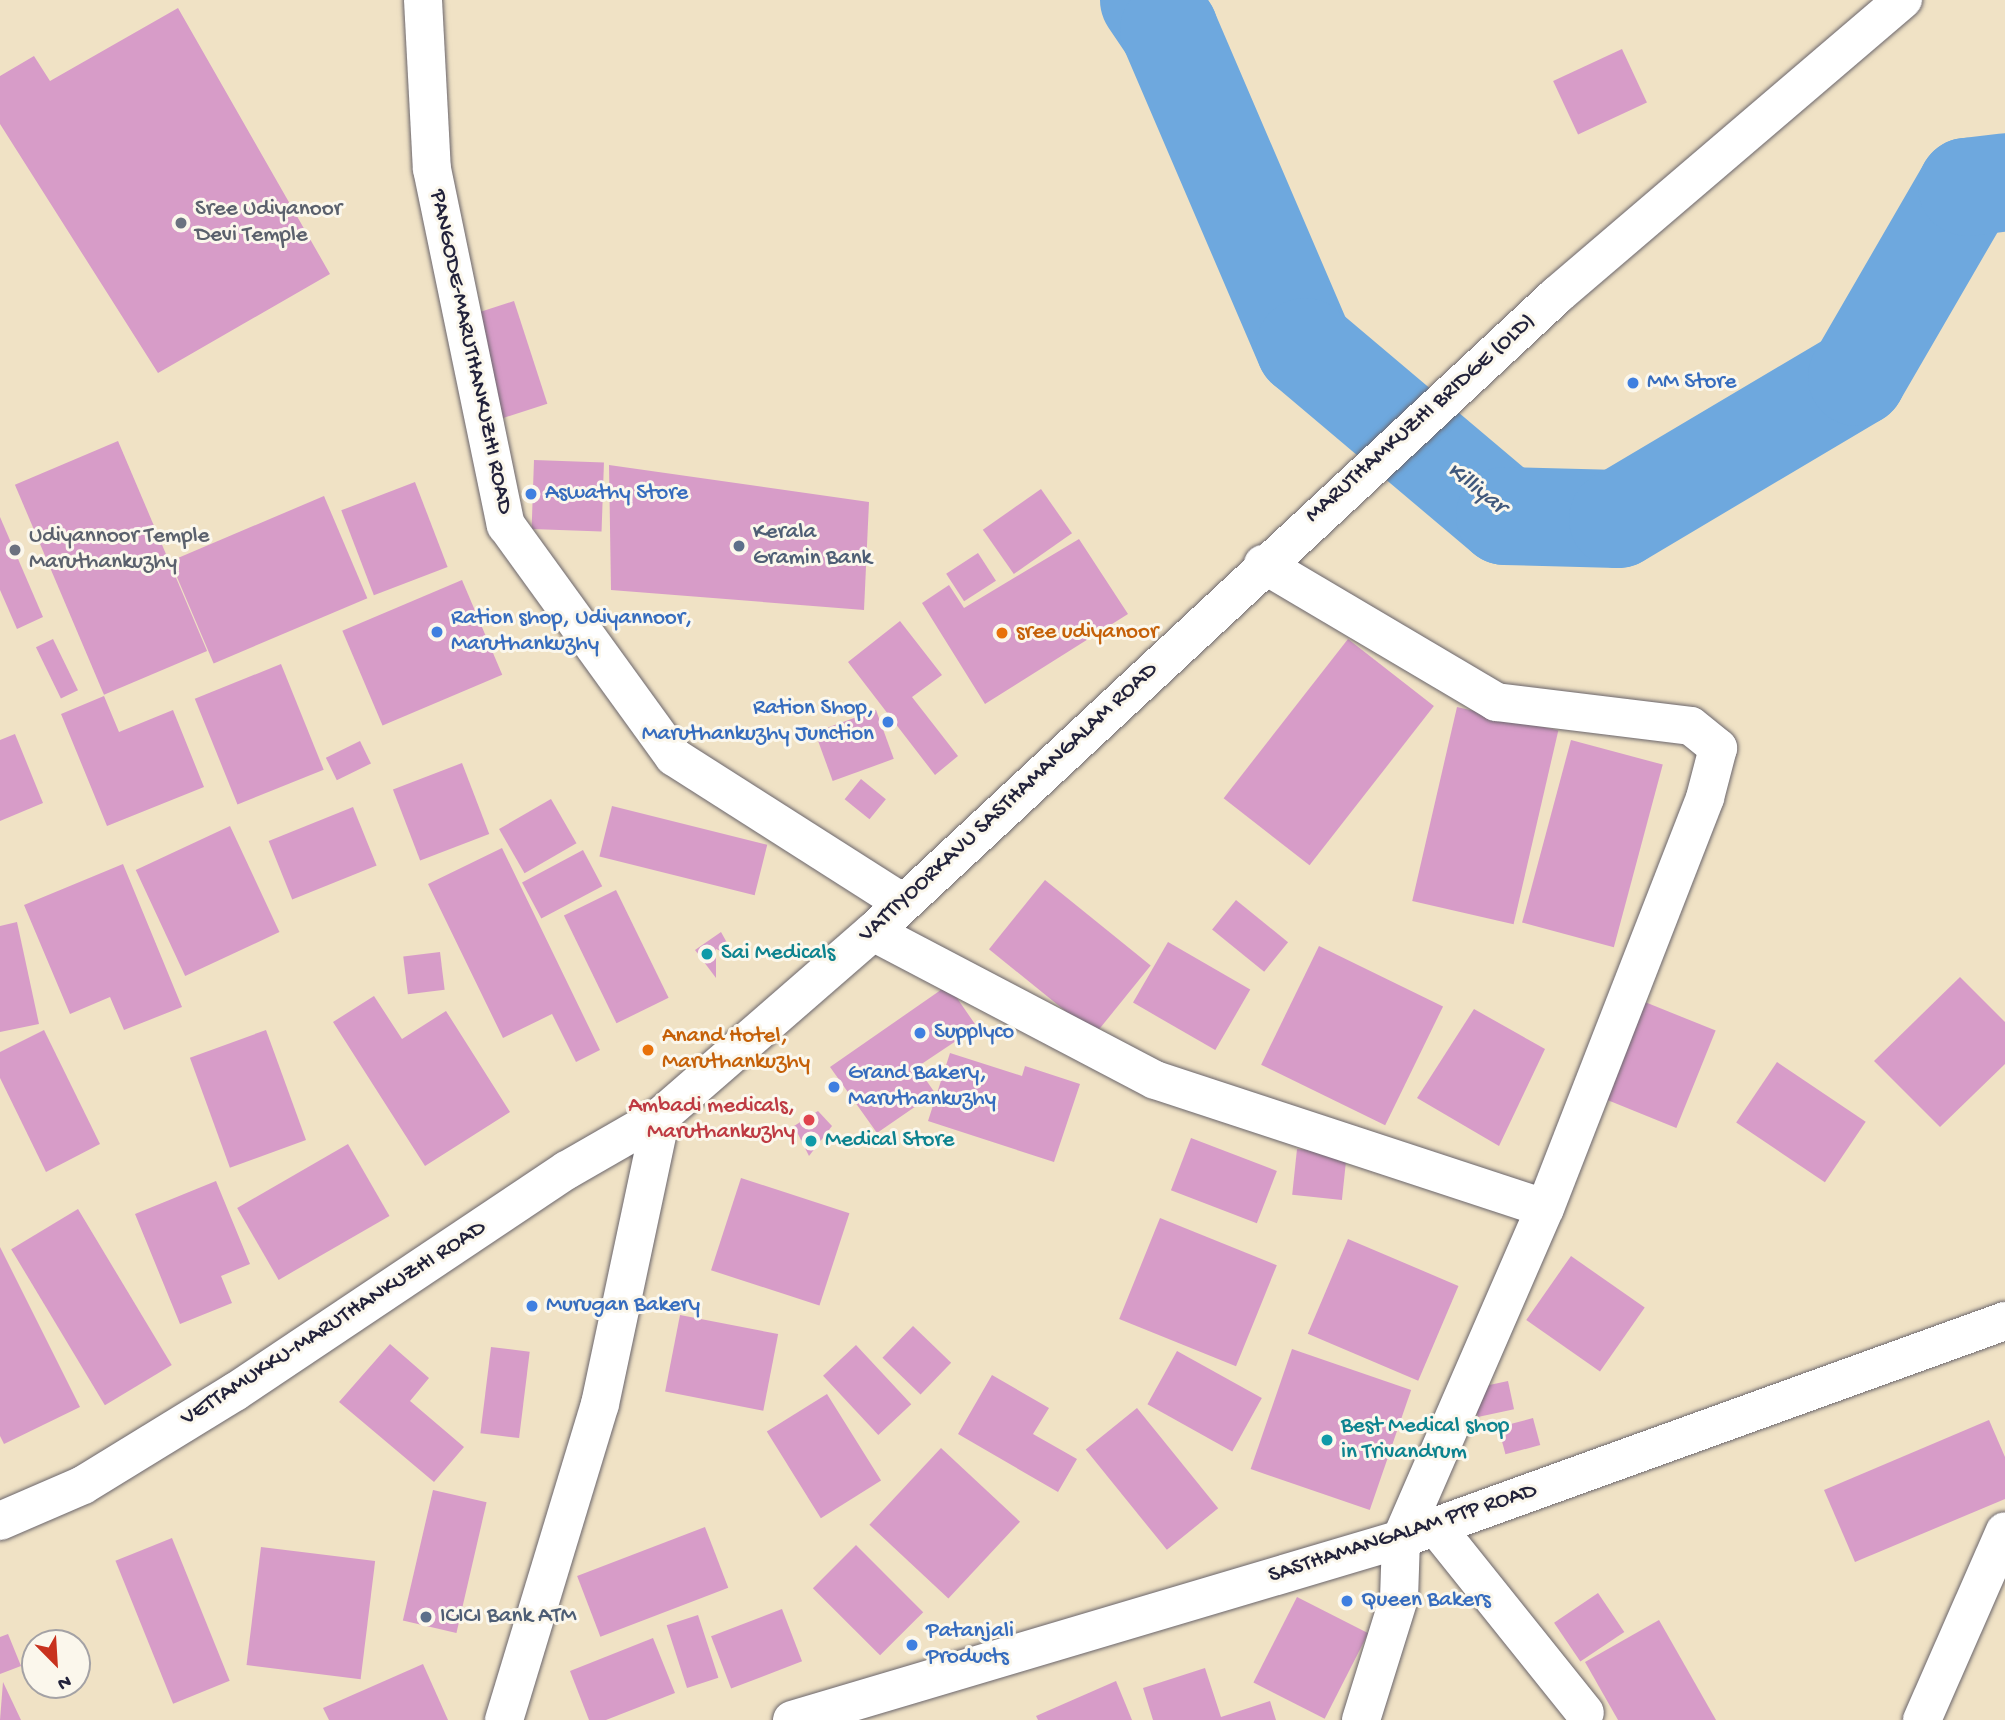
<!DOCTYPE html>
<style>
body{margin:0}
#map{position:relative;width:2005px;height:1720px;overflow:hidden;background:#f0e2c5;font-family:"Gochi Hand",sans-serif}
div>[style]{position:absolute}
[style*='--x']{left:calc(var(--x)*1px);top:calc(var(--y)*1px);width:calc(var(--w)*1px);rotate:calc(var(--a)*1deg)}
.river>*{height:98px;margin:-49px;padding:0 49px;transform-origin:49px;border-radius:49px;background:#6ea8de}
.building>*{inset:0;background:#d79cc8;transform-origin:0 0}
.roads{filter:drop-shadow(0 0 2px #6a656b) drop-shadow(0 0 2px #6a656b)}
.minor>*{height:38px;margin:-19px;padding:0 19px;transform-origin:19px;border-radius:19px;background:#fff}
.major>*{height:38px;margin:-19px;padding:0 19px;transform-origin:19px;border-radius:19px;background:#fff}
.dots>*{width:19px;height:19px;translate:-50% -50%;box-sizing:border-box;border:4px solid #fbf7ec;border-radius:50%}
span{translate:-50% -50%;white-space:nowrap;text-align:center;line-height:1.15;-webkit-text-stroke:6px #fbf7ec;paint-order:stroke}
.worship-label{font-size:23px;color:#5b616d}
.left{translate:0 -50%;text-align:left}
.street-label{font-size:23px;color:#22223b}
.shop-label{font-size:23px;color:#366cbe}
.right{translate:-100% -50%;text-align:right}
.service-label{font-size:23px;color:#4e5e75}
.food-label{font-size:23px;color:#c56008}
.culture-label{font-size:23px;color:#0d838f}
.health-label{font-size:23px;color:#be3a42}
.water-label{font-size:24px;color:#40587c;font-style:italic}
.north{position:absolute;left:21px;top:1629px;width:70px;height:70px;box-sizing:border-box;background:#fbf7ec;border:2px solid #a4a2a5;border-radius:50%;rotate:156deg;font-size:19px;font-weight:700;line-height:28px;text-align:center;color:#22223b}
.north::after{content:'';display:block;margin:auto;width:24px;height:32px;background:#c8321e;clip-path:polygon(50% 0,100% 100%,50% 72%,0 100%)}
</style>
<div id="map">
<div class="river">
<i style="--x:1149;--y:0;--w:36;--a:56"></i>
<i style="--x:1169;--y:30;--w:345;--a:66.8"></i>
<i style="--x:1305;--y:347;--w:262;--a:40.2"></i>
<i style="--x:1505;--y:516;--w:113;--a:1.5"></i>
<i style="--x:1618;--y:519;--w:278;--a:-30.7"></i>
<i style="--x:1857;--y:377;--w:220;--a:-59.9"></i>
<i style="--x:1967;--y:187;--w:38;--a:-7"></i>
</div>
<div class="building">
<i style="clip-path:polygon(178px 8px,330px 274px,158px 373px,0 124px,0 76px,34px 56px,50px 81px)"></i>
<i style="left:1622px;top:49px;width:59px;height:76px;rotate:65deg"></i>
<i style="left:514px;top:301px;width:108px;height:65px;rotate:72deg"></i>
<i style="left:118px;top:441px;width:228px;height:112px;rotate:67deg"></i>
<i style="left:534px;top:460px;width:70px;height:69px;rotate:2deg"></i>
<i style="clip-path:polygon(609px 465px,869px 502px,864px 610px,611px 590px)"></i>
<i style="left:415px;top:482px;width:91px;height:79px;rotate:69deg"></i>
<i style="left:1041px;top:489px;width:54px;height:71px;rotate:55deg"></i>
<i style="left:324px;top:496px;width:111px;height:167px;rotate:67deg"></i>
<i style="clip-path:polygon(0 517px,43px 617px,17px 629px,0 590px)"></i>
<i style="clip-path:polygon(1079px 539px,1128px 614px,985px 704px,922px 603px,949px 585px,964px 608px)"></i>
<i style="left:978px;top:553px;width:33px;height:38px;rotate:57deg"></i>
<i style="left:462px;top:580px;width:103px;height:130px;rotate:67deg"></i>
<i style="clip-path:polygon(900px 621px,942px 675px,912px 697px,958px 756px,935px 775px,848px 662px)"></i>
<i style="left:53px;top:639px;width:57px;height:19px;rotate:64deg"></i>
<i style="left:1348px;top:639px;width:109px;height:202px;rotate:38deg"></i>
<i style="left:281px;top:664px;width:114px;height:93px;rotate:68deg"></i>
<i style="clip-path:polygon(104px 696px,119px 732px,173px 710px,204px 787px,107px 826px,61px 714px)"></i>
<i style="left:1457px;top:707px;width:104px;height:199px;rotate:13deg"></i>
<i style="left:876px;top:710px;width:52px;height:65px;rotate:70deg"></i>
<i style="clip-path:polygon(15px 734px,43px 803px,0 821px,0 740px)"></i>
<i style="left:1571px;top:740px;width:95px;height:189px;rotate:15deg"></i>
<i style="left:360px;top:741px;width:25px;height:38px;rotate:64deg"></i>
<i style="left:462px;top:763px;width:76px;height:74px;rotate:69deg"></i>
<i style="left:861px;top:779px;width:32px;height:26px;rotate:39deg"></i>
<i style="left:551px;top:799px;width:51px;height:60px;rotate:60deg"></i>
<i style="left:612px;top:806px;width:160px;height:52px;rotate:14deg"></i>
<i style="left:353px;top:807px;width:63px;height:91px;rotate:68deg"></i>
<i style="left:230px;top:826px;width:117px;height:104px;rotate:65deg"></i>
<i style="clip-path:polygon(502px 848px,600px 1050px,576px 1062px,552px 1014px,503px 1038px,428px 884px)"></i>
<i style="left:583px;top:850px;width:41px;height:69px;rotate:62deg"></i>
<i style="clip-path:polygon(123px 864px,182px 1007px,124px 1030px,110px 997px,70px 1014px,24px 905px)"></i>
<i style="left:1045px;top:880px;width:136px;height:89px;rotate:39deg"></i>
<i style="left:616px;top:890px;width:120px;height:58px;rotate:64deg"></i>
<i style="left:1236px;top:900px;width:67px;height:38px;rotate:39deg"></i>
<i style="clip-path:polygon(17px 922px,39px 1024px,0 1032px,0 926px)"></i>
<i style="clip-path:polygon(721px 932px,735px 957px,716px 949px,716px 978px,695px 950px)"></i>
<i style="left:1168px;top:942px;width:95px;height:70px;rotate:30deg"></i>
<i style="left:1319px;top:946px;width:138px;height:132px;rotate:26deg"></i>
<i style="left:440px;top:952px;width:38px;height:37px;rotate:83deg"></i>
<i style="clip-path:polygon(1960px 977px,2005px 1022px,2005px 1064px,1940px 1127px,1874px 1061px)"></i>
<i style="clip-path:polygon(948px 985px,977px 1027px,917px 1067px,935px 1093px,877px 1133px,830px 1067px)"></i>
<i style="clip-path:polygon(374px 996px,402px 1039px,446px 1011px,510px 1112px,425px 1166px,333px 1022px)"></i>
<i style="left:1635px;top:998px;width:87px;height:105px;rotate:22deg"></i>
<i style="clip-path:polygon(1474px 1009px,1545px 1049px,1499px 1146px,1417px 1098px)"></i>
<i style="clip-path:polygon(44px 1030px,100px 1144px,46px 1172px,0 1078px,0 1052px)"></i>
<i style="left:266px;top:1030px;width:117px;height:81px;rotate:70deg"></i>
<i style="clip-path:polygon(950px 1053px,1022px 1076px,1025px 1066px,1080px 1084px,1054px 1162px,928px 1121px)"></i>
<i style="left:1777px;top:1062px;width:107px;height:73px;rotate:34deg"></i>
<i style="clip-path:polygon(818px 1111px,832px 1126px,809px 1156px,794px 1126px)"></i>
<i style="left:1191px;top:1138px;width:92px;height:56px;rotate:21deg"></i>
<i style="left:348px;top:1144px;width:83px;height:128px;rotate:60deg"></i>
<i style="left:1297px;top:1149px;width:50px;height:46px;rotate:6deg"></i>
<i style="left:741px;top:1178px;width:114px;height:97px;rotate:18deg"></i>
<i style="clip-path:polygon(216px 1181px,250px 1264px,221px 1276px,232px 1303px,180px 1324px,135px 1214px)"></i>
<i style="left:78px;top:1209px;width:182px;height:78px;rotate:59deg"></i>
<i style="left:1160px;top:1218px;width:126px;height:109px;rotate:22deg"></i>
<i style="left:1348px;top:1239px;width:120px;height:103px;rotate:23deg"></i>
<i style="clip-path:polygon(0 1247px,80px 1407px,4px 1444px,0 1436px)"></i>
<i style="left:1571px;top:1256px;width:90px;height:78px;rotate:35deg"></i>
<i style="left:680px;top:1315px;width:100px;height:78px;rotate:11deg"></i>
<i style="left:913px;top:1326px;width:53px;height:44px;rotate:44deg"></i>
<i style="clip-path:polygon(390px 1344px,429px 1378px,410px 1401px,464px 1447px,434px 1482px,339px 1402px)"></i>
<i style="left:856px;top:1345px;width:81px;height:45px;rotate:47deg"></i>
<i style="left:491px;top:1347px;width:39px;height:87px;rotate:7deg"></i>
<i style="left:1292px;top:1349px;width:126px;height:127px;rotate:19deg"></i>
<i style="left:1177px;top:1351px;width:97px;height:61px;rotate:29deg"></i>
<i style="clip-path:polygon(992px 1375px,1049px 1408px,1033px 1434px,1077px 1459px,1058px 1492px,958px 1434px)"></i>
<i style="left:1508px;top:1381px;width:29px;height:37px;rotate:78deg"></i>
<i style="left:827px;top:1394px;width:102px;height:71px;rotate:58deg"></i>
<i style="left:1137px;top:1408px;width:129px;height:66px;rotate:51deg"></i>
<i style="left:1533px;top:1418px;width:28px;height:36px;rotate:75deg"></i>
<i style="clip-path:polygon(1989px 1420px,2005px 1457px,2005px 1499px,1855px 1562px,1824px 1490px)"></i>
<i style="left:941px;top:1448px;width:108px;height:105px;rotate:43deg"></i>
<i style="left:433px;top:1490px;width:55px;height:134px;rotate:13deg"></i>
<i style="left:705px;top:1527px;width:65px;height:137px;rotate:69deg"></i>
<i style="left:172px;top:1538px;width:154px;height:61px;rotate:68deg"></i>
<i style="left:856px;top:1545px;width:95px;height:61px;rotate:45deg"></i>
<i style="left:261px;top:1547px;width:115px;height:119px;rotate:7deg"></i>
<i style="left:1598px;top:1593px;width:47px;height:53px;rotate:56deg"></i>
<i style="left:1297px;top:1597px;width:80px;height:96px;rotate:27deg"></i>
<i style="left:782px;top:1609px;width:56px;height:76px;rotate:69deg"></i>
<i style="left:698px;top:1615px;width:66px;height:33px;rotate:72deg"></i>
<i style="clip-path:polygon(1659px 1620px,1716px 1720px,1618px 1720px,1585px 1662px)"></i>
<i style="clip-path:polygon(8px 1634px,21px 1666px,0 1674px,0 1637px)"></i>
<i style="clip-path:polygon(653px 1638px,675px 1693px,606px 1720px,589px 1720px,570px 1671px)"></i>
<i style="clip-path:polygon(423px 1664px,448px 1720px,329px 1720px,323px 1708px)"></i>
<i style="clip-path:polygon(1205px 1668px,1221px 1717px,1270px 1701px,1276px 1720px,1153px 1720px,1143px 1688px)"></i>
<i style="clip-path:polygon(1116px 1681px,1132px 1720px,1038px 1720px,1036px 1716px)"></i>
<i style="clip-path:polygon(3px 1682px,21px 1720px,0 1720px)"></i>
</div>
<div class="roads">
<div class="minor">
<i style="--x:423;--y:0;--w:169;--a:87"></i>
<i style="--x:432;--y:169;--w:364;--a:78.3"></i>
<i style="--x:506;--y:525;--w:286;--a:54.1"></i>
<i style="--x:674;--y:757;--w:270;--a:32.5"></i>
<i style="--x:1263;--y:564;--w:271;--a:30.6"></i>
<i style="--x:1496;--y:702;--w:196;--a:7"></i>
<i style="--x:1691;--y:726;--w:35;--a:39"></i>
<i style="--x:1718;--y:748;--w:52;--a:104.6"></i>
<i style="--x:1705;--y:798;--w:440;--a:111.3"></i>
<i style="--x:1545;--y:1208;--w:361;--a:113.5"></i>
<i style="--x:1401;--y:1539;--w:59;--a:91.9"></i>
<i style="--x:1399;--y:1598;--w:128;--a:107.3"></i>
<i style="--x:873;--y:932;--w:318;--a:27.7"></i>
<i style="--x:1155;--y:1080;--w:410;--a:18.2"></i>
<i style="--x:1436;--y:1527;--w:238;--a:51.3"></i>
<i style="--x:1922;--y:1720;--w:206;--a:-66.3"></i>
</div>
<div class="major">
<i style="--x:0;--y:1521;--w:90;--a:-23.4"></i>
<i style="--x:83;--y:1485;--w:178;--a:-31.5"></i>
<i style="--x:235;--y:1392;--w:399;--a:-33.8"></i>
<i style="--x:567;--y:1170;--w:108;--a:-29.9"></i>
<i style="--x:661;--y:1116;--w:281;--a:-41"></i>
<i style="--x:873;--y:932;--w:935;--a:-42.96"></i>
<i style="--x:1557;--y:295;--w:455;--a:-40.5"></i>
<i style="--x:504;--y:1720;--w:330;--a:-73.1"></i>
<i style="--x:600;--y:1404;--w:294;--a:-78"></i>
<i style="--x:792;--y:1720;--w:635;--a:-16.55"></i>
<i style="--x:1401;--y:1539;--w:642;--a:-19.85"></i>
</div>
</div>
<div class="dots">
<i style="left:181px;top:223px;background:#6b7280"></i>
<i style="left:1633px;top:383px;background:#3f7fe0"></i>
<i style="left:531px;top:494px;background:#3f7fe0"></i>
<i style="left:739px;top:546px;background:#5c6f8a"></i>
<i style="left:15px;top:550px;background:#6b7280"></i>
<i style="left:437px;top:632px;background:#3f7fe0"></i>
<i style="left:1002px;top:633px;background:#e8710a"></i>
<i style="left:888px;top:722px;background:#3f7fe0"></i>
<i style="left:707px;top:954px;background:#0f9aa8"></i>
<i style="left:920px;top:1033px;background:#3f7fe0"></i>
<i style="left:648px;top:1050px;background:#e8710a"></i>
<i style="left:834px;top:1087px;background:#3f7fe0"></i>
<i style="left:809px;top:1120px;background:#e0444e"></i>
<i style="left:811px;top:1141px;background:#0f9aa8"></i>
<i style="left:532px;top:1306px;background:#3f7fe0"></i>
<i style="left:1327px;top:1440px;background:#0f9aa8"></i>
<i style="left:1347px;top:1601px;background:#3f7fe0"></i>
<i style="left:426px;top:1617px;background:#5c6f8a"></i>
<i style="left:912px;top:1645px;background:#3f7fe0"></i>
</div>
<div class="worship-label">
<span class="left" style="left:195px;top:223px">Sree Udiyanoor<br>Devi Temple</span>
<span class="left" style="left:29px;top:550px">Udiyannoor Temple<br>Maruthankuzhy</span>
</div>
<div class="street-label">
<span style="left:470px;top:352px;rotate:78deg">PANGODE-MARUTHANKUZHI ROAD</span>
<span style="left:1421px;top:419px;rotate:-42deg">MARUTHAMKUZHI BRIDGE (OLD)</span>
<span style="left:1009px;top:803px;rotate:-43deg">VATTIYOORKAVU SASTHAMANGALAM ROAD</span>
<span style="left:334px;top:1324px;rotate:-33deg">VETTAMUKKU-MARUTHANKUZHI ROAD</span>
<span style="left:1403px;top:1534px;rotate:-18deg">SASTHAMANGALAM PTP ROAD</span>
</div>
<div class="shop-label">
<span class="left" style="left:1647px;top:383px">MM Store</span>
<span class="left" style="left:545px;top:494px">Aswathy Store</span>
<span class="left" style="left:451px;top:632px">Ration shop, Udiyannoor,<br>Maruthankuzhy</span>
<span class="right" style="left:874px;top:722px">Ration Shop,<br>Maruthankuzhy Junction</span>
<span class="left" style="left:934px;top:1033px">Supplyco</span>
<span class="left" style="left:848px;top:1087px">Grand Bakery,<br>Maruthankuzhy</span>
<span class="left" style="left:546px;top:1306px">Murugan Bakery</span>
<span class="left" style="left:1361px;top:1601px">Queen Bakers</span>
<span class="left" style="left:926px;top:1645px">Patanjali<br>Products</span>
</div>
<div class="service-label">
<span class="left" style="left:753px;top:546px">Kerala<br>Gramin Bank</span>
<span class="left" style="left:440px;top:1617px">ICICI Bank ATM</span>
</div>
<div class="food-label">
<span class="left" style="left:1016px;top:633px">sree udiyanoor</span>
<span class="left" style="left:662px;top:1050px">Anand Hotel,<br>Maruthankuzhy</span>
</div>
<div class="culture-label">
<span class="left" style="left:721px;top:954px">Sai Medicals</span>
<span class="left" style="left:825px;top:1141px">Medical Store</span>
<span class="left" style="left:1341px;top:1440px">Best Medical shop<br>in Trivandrum</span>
</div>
<div class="health-label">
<span class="right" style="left:795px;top:1120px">Ambadi medicals,<br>Maruthankuzhy</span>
</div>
<div class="water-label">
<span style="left:1476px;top:489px;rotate:38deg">Killiyar</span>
</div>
<div class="north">N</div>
</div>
